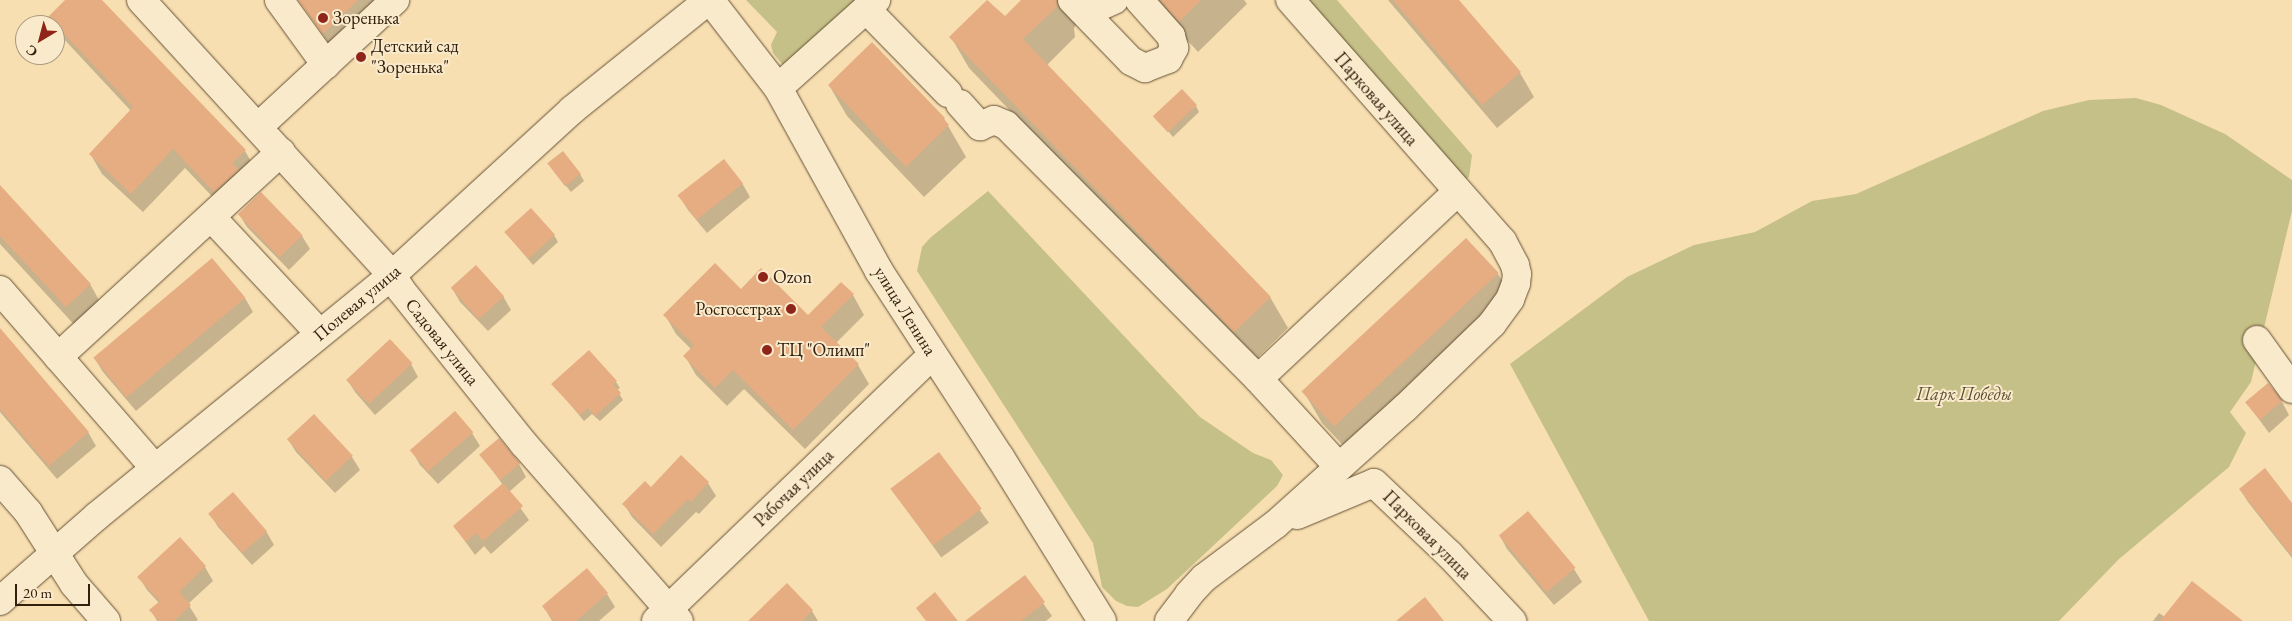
<!DOCTYPE html>
<meta charset="utf-8">
<style>
body{margin:0}
#map{position:relative;width:2292px;height:621px;overflow:hidden;background:#f8dfb1;font-family:"EB Garamond",serif}
div>[style]{position:absolute}
[style*='--x']{left:calc(var(--x)*1px);top:calc(var(--y)*1px);width:calc(var(--w)*1px);rotate:calc(var(--a)*1deg)}
.green>*{inset:0;background:#c5c087}
.shadow>*{inset:0;background:#0003;transform-origin:0 0}
.building>*{inset:0;background:#e6ad83;transform-origin:0 0}
.roads{filter:drop-shadow(0 0 1px #645036) drop-shadow(0 0 1px #645036)}
.minor>*{height:28px;margin:-14px;padding:0 14px;transform-origin:14px;border-radius:14px;background:#faeacc}
.dots>*{width:14px;height:14px;translate:-50% -50%;box-sizing:border-box;border:2px solid #faeacc;border-radius:50%}
span{translate:-50% -50%;white-space:nowrap;text-align:center;line-height:1.15;-webkit-text-stroke:4px #faeacc;paint-order:stroke}
.poi-label{font-size:18px;color:#32200d}
.left{translate:0 -50%;text-align:left}
.right{translate:-100% -50%;text-align:right}
.street-label{font-size:18px;color:#32200d}
.park-label{font-size:18px;color:#5e5032;font-style:italic}
.north{position:absolute;left:15px;top:15px;width:50px;height:50px;box-sizing:border-box;background:#faeacc;border:1px solid #aa9980;border-radius:50%;rotate:217deg;font-size:14px;font-weight:700;line-height:20px;text-align:center;color:#32200d}
.north::after{content:'';display:block;margin:auto;width:18px;height:22px;background:#8f2418;clip-path:polygon(50% 0,100% 100%,50% 72%,0 100%)}
.scale{position:absolute;left:15px;top:584px;width:75px;height:22px;box-sizing:border-box;border:2px solid #32200d;border-top:0;padding-left:6px;font-size:15px;line-height:18px;white-space:nowrap;color:#32200d;-webkit-text-stroke:4px #faeacc;paint-order:stroke}
</style>
<div id="map">
<div class="green">
<i style="clip-path:polygon(746px 0,864px 0,793px 66px,782px 64px,773px 53px,771px 45px,777px 32px)"></i>
<i style="clip-path:polygon(1305px 0,1337px 0,1472px 155px,1469px 177px,1462px 182px)"></i>
<i style="clip-path:polygon(2136px 98px,2161px 105px,2225px 134px,2292px 180px,2292px 211px,2251px 382px,2230px 412px,2246px 433px,2229px 467px,2119px 559px,2059px 621px,1649px 621px,1510px 364px,1627px 277px,1694px 245px,1755px 232px,1812px 201px,1856px 194px,2043px 111px,2089px 100px)"></i>
<i style="clip-path:polygon(988px 191px,1200px 417px,1253px 453px,1271px 460px,1283px 475px,1277px 486px,1167px 589px,1138px 607px,1127px 606px,1116px 601px,1102px 587px,1093px 543px,917px 271px,922px 247px,930px 238px)"></i>
</div>
<div class="shadow">
<i style="clip-path:polygon(67px 0,100px 0,245px 151px,256px 170px,226px 211px,185px 168px,143px 212px,102px 174px,91px 155px,131px 111px,61px 36px,49px 17px)"></i>
<i style="clip-path:polygon(299px 0,380px 0,331px 46px)"></i>
<i style="clip-path:polygon(1023px 0,1114px 0,1079px 20px,1074px 28px,1075px 37px,1047px 65px,1270px 297px,1288px 328px,1252px 363px,969px 68px,951px 37px,988px 1px,1005px 18px)"></i>
<i style="clip-path:polygon(1145px 0,1244px 0,1247px 4px,1198px 52px,1170px 21px)"></i>
<i style="clip-path:polygon(1388px 0,1458px 0,1520px 73px,1534px 97px,1497px 128px)"></i>
<i style="clip-path:polygon(872px 44px,944px 119px,966px 157px,924px 197px,847px 116px,829px 85px)"></i>
<i style="clip-path:polygon(1196px 106px,1199px 112px,1173px 137px,1155px 116px)"></i>
<i style="clip-path:polygon(553px 170px,580px 174px,584px 181px,571px 192px)"></i>
<i style="clip-path:polygon(742px 183px,750px 197px,707px 233px,688px 210px,680px 197px)"></i>
<i style="clip-path:polygon(0 187px,90px 284px,104px 309px,80px 331px,0 244px)"></i>
<i style="clip-path:polygon(261px 194px,302px 236px,310px 249px,289px 270px,247px 227px,239px 214px)"></i>
<i style="clip-path:polygon(505px 232px,554px 235px,558px 242px,533px 265px)"></i>
<i style="clip-path:polygon(1466px 239px,1498px 274px,1516px 305px,1354px 457px,1322px 423px,1304px 392px)"></i>
<i style="clip-path:polygon(841px 283px,853px 295px,864px 315px,836px 343px,858px 365px,869px 384px,805px 449px,744px 389px,727px 406px,696px 375px,685px 356px,691px 349px,676px 334px,665px 315px,741px 291px,808px 316px)"></i>
<i style="clip-path:polygon(452px 288px,503px 296px,511px 310px,488px 331px,460px 302px)"></i>
<i style="clip-path:polygon(245px 298px,253px 312px,136px 411px,103px 372px,95px 359px)"></i>
<i style="clip-path:polygon(0 330px,88px 432px,96px 446px,57px 479px,0 412px)"></i>
<i style="clip-path:polygon(411px 364px,418px 377px,375px 415px,355px 392px,347px 379px)"></i>
<i style="clip-path:polygon(616px 382px,620px 388px,617px 390px,623px 400px,600px 421px,592px 414px,584px 421px,553px 384px)"></i>
<i style="clip-path:polygon(2282px 402px,2289px 415px,2269px 433px,2247px 403px)"></i>
<i style="clip-path:polygon(472px 433px,480px 446px,438px 484px,420px 465px,412px 451px)"></i>
<i style="clip-path:polygon(288px 439px,352px 457px,360px 470px,335px 493px,296px 452px)"></i>
<i style="left:939px;top:454px;width:85px;height:59px;rotate:54deg"></i>
<i style="clip-path:polygon(481px 455px,519px 464px,526px 477px,509px 492px,529px 520px,491px 554px,484px 546px,475px 555px,454px 526px,503px 485px)"></i>
<i style="clip-path:polygon(708px 483px,716px 496px,699px 514px,696px 512px,661px 547px,632px 517px,624px 504px,651px 489px)"></i>
<i style="clip-path:polygon(2240px 489px,2292px 505px,2292px 558px,2248px 502px)"></i>
<i style="clip-path:polygon(1528px 513px,1574px 569px,1582px 582px,1554px 605px,1507px 549px,1500px 536px)"></i>
<i style="clip-path:polygon(210px 514px,266px 531px,274px 545px,252px 565px,218px 527px)"></i>
<i style="clip-path:polygon(179px 539px,205px 567px,213px 581px,188px 604px,198px 620px,196px 621px,157px 621px,151px 610px,159px 603px,147px 590px,139px 577px)"></i>
<i style="clip-path:polygon(1025px 577px,1052px 616px,1046px 621px,981px 621px)"></i>
<i style="clip-path:polygon(787px 585px,812px 611px,818px 621px,750px 621px)"></i>
<i style="clip-path:polygon(607px 594px,615px 607px,599px 621px,552px 621px,544px 607px)"></i>
<i style="clip-path:polygon(2159px 613px,2165px 617px,2237px 621px,2153px 621px)"></i>
</div>
<div class="building">
<i style="clip-path:polygon(65px 0,102px 0,246px 150px,232px 163px,239px 170px,214px 192px,173px 149px,131px 194px,89px 154px,133px 107px,48px 17px)"></i>
<i style="clip-path:polygon(298px 0,358px 0,323px 34px)"></i>
<i style="clip-path:polygon(987px 0,1005px 16px,1021px 0,1057px 0,1058px 6px,1023px 39px,1271px 297px,1234px 332px,949px 37px)"></i>
<i style="clip-path:polygon(1160px 0,1201px 0,1179px 22px)"></i>
<i style="clip-path:polygon(1393px 0,1459px 0,1521px 72px,1482px 105px)"></i>
<i style="clip-path:polygon(872px 42px,945px 118px,944px 119px,949px 125px,906px 167px,828px 85px)"></i>
<i style="left:1182px;top:89px;width:22px;height:40px;rotate:47deg"></i>
<i style="left:563px;top:151px;width:29px;height:20px;rotate:52deg"></i>
<i style="left:724px;top:159px;width:31px;height:59px;rotate:52deg"></i>
<i style="clip-path:polygon(0 185px,91px 284px,66px 307px,0 236px)"></i>
<i style="left:261px;top:192px;width:60px;height:32px;rotate:46deg"></i>
<i style="left:531px;top:208px;width:36px;height:36px;rotate:48deg"></i>
<i style="left:1466px;top:238px;width:48px;height:225px;rotate:47deg"></i>
<i style="left:212px;top:258px;width:52px;height:155px;rotate:50deg"></i>
<i style="clip-path:polygon(715px 263px,741px 289px,761px 268px,808px 315px,841px 282px,854px 294px,821px 327px,859px 364px,793px 430px,733px 370px,715px 388px,683px 356px,694px 345px,663px 315px)"></i>
<i style="left:476px;top:265px;width:42px;height:34px;rotate:48deg"></i>
<i style="clip-path:polygon(0 328px,89px 432px,49px 466px,0 409px)"></i>
<i style="left:390px;top:339px;width:33px;height:60px;rotate:47deg"></i>
<i style="clip-path:polygon(589px 350px,617px 381px,613px 384px,621px 393px,595px 416px,588px 408px,580px 415px,551px 384px)"></i>
<i style="left:2268px;top:383px;width:23px;height:30px;rotate:50deg"></i>
<i style="left:455px;top:411px;width:28px;height:60px;rotate:49deg"></i>
<i style="left:314px;top:414px;width:57px;height:37px;rotate:47deg"></i>
<i style="left:499px;top:438px;width:33px;height:26px;rotate:50deg"></i>
<i style="left:939px;top:452px;width:71px;height:61px;rotate:53deg"></i>
<i style="clip-path:polygon(681px 455px,709px 482px,691px 502px,688px 499px,653px 534px,622px 504px,645px 481px,651px 487px)"></i>
<i style="clip-path:polygon(2265px 468px,2292px 503px,2292px 556px,2239px 489px)"></i>
<i style="clip-path:polygon(503px 483px,523px 506px,483px 541px,476px 533px,466px 542px,453px 526px)"></i>
<i style="left:233px;top:492px;width:52px;height:33px;rotate:49deg"></i>
<i style="left:1528px;top:511px;width:74px;height:38px;rotate:50deg"></i>
<i style="clip-path:polygon(180px 537px,206px 566px,179px 592px,191px 605px,174px 621px,159px 621px,149px 610px,160px 601px,137px 577px)"></i>
<i style="clip-path:polygon(587px 568px,608px 593px,576px 621px,554px 621px,542px 606px)"></i>
<i style="clip-path:polygon(1025px 575px,1045px 602px,1021px 621px,965px 621px)"></i>
<i style="clip-path:polygon(2192px 581px,2243px 621px,2160px 621px)"></i>
<i style="clip-path:polygon(787px 583px,813px 610px,802px 621px,748px 621px)"></i>
<i style="clip-path:polygon(935px 592px,958px 621px,926px 621px,916px 608px)"></i>
<i style="clip-path:polygon(1425px 597px,1444px 621px,1396px 621px)"></i>
</div>
<div class="roads">
<div class="minor">
<i style="--x:141;--y:0;--w:372;--a:47.6"></i>
<i style="--x:392;--y:275;--w:17;--a:59"></i>
<i style="--x:401;--y:290;--w:197;--a:51.4"></i>
<i style="--x:524;--y:444;--w:235;--a:48.8"></i>
<i style="--x:279;--y:0;--w:80;--a:54.1"></i>
<i style="--x:710;--y:0;--w:111;--a:52.3"></i>
<i style="--x:778;--y:88;--w:209;--a:61.1"></i>
<i style="--x:879;--y:271;--w:222;--a:57"></i>
<i style="--x:1000;--y:457;--w:193;--a:58.1"></i>
<i style="--x:1072;--y:0;--w:85;--a:46"></i>
<i style="--x:1131;--y:61;--w:16;--a:27"></i>
<i style="--x:1145;--y:68;--w:25;--a:-21"></i>
<i style="--x:1168;--y:59;--w:13;--a:-61"></i>
<i style="--x:1174;--y:48;--w:12;--a:-104"></i>
<i style="--x:1171;--y:36;--w:48;--a:-131.6"></i>
<i style="--x:867;--y:10;--w:116;--a:45.7"></i>
<i style="--x:1082;--y:10;--w:12;--a:-5"></i>
<i style="--x:1094;--y:9;--w:22;--a:-24"></i>
<i style="--x:778;--y:88;--w:132;--a:-41.9"></i>
<i style="--x:960;--y:104;--w:30;--a:48"></i>
<i style="--x:980;--y:126;--w:15;--a:-23"></i>
<i style="--x:994;--y:120;--w:13;--a:23"></i>
<i style="--x:1006;--y:125;--w:363;--a:45.2"></i>
<i style="--x:1262;--y:383;--w:114;--a:47.5"></i>
<i style="--x:258;--y:127;--w:187;--a:-42.8"></i>
<i style="--x:212;--y:218;--w:158;--a:47"></i>
<i style="--x:0;--y:290;--w:236;--a:49"></i>
<i style="--x:2257;--y:340;--w:60;--a:54.5"></i>
<i style="--x:58;--y:357;--w:303;--a:-42.6"></i>
<i style="--x:1258;--y:379;--w:273;--a:-43.2"></i>
<i style="--x:0;--y:480;--w:43;--a:48.8"></i>
<i style="--x:28;--y:512;--w:85;--a:57.4"></i>
<i style="--x:74;--y:584;--w:49;--a:49.1"></i>
<i style="--x:1297;--y:515;--w:83;--a:-22.6"></i>
<i style="--x:1374;--y:483;--w:105;--a:43.5"></i>
<i style="--x:1450;--y:555;--w:91;--a:46.8"></i>
<i style="--x:0;--y:601;--w:129;--a:-41.2"></i>
<i style="--x:97;--y:516;--w:381;--a:-39.2"></i>
<i style="--x:392;--y:275;--w:244;--a:-42.5"></i>
<i style="--x:572;--y:110;--w:176;--a:-38.8"></i>
<i style="--x:656;--y:621;--w:383;--a:-43.9"></i>
<i style="--x:1169;--y:621;--w:34;--a:-53"></i>
<i style="--x:1189;--y:594;--w:22;--a:-47"></i>
<i style="--x:1204;--y:578;--w:90;--a:-36.9"></i>
<i style="--x:1276;--y:524;--w:173;--a:-42"></i>
<i style="--x:1405;--y:408;--w:121;--a:-44"></i>
<i style="--x:1492;--y:324;--w:31;--a:-54"></i>
<i style="--x:1510;--y:299;--w:17;--a:-69"></i>
<i style="--x:1516;--y:283;--w:9;--a:-84"></i>
<i style="--x:1517;--y:274;--w:9;--a:-103"></i>
<i style="--x:1515;--y:265;--w:27;--a:-118"></i>
<i style="--x:1502;--y:241;--w:321;--a:-131.3"></i>
</div>
</div>
<div class="dots">
<i style="left:323px;top:18px;background:#8f2418"></i>
<i style="left:361px;top:57px;background:#8f2418"></i>
<i style="left:763px;top:277px;background:#8f2418"></i>
<i style="left:791px;top:309px;background:#8f2418"></i>
<i style="left:767px;top:350px;background:#8f2418"></i>
</div>
<div class="poi-label">
<span class="left" style="left:333px;top:18px">Зоренька</span>
<span class="left" style="left:371px;top:57px">Детский сад<br>"Зоренька"</span>
<span class="left" style="left:773px;top:277px">Ozon</span>
<span class="right" style="left:781px;top:309px">Росгосстрах</span>
<span class="left" style="left:777px;top:350px">ТЦ "Олимп"</span>
</div>
<div class="street-label">
<span style="left:1376px;top:99px;rotate:49deg">Парковая улица</span>
<span style="left:357px;top:303px;rotate:-40deg">Полевая улица</span>
<span style="left:905px;top:311px;rotate:58deg">улица Ленина</span>
<span style="left:442px;top:342px;rotate:51deg">Садовая улица</span>
<span style="left:794px;top:488px;rotate:-44deg">Рабочая улица</span>
<span style="left:1427px;top:535px;rotate:45deg">Парковая улица</span>
</div>
<div class="park-label">
<span style="left:1964px;top:394px">Парк Победы</span>
</div>
<div class="north">С</div>
<div class="scale">20 m</div>
</div>
